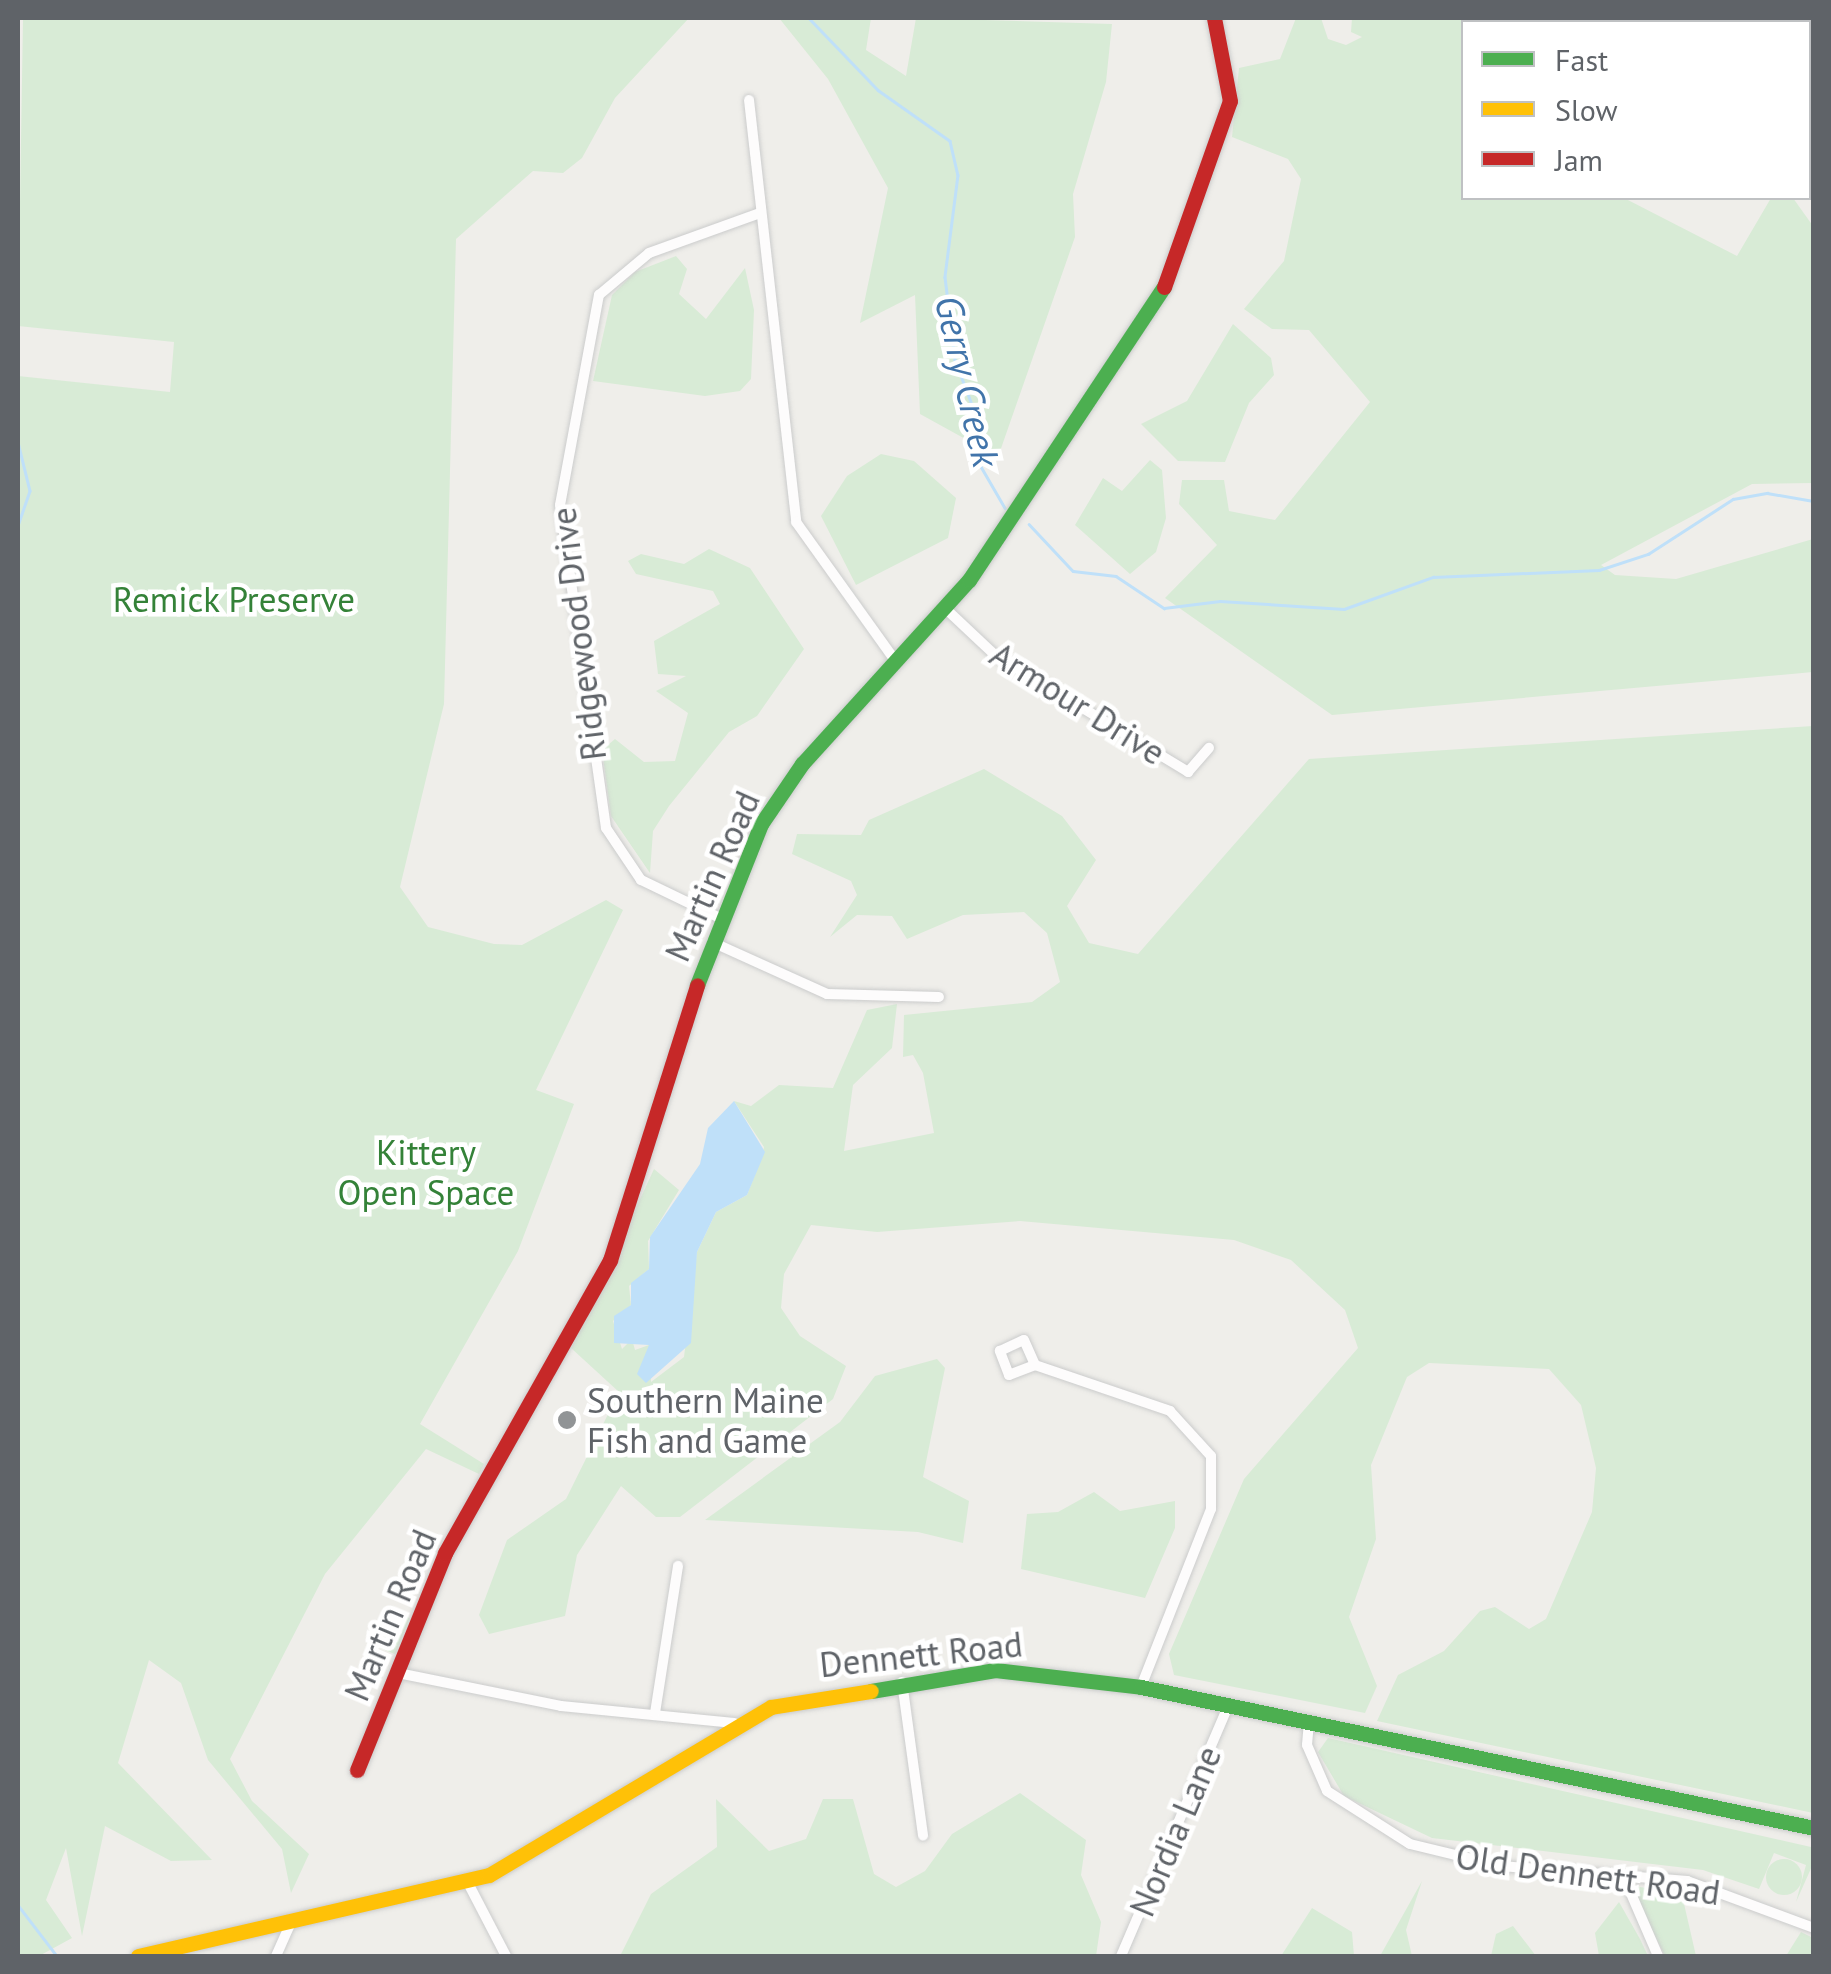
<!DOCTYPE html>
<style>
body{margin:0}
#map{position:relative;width:1831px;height:1974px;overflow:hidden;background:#efeeea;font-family:"PT Sans",sans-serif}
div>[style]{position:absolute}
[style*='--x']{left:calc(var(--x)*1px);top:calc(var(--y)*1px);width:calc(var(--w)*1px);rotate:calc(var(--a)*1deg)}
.green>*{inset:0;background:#d8ebd6;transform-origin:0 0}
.round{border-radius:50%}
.water>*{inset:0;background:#bfe0f9}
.stream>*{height:2.5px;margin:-1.25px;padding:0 1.25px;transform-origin:1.25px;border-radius:1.25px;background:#bfe0f9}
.roads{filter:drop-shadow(0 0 2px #cbcccc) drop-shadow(0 0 2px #cbcccc)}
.street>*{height:10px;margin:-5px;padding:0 5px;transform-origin:5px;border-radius:5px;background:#fdfcfc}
.fast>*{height:15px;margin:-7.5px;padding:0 7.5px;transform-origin:7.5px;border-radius:7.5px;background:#4caf50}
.slow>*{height:15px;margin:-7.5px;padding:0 7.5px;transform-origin:7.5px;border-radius:7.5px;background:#ffc107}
.jam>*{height:15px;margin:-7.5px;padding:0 7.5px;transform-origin:7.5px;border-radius:7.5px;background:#c62828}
.dots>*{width:28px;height:28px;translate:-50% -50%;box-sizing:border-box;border:5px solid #fff;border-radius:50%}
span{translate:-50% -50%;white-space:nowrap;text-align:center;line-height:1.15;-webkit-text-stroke:9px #fff;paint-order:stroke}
.park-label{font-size:35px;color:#348238}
.street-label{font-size:35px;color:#5f6368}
.poi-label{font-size:35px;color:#5f6368}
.left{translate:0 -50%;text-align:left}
.water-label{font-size:38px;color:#4174aa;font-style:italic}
.frame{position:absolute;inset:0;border:20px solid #5f6368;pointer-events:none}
.legend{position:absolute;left:1461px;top:20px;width:350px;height:180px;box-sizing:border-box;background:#fff;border:2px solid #bfc1c3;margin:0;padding:12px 18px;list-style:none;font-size:30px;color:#5f6368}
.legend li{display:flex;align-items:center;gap:20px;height:50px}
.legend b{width:50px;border:2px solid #bfc1c3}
</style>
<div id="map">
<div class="green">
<i style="clip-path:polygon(23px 18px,689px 18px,615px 98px,582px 158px,563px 173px,533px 171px,456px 239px,444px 704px,400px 887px,428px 927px,494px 944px,522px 945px,606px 900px,623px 910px,536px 1090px,574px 1104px,518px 1251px,420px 1424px,484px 1464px,479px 1474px,426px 1449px,325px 1574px,230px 1759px,252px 1801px,309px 1854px,291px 1893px,282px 1849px,208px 1760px,181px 1683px,149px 1660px,118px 1763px,212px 1860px,171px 1861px,105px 1826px,82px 1936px,66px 1848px,46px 1900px,72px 1938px,39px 1956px,18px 1956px,18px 376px,170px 392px,174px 342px,18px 326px)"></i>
<i style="clip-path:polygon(779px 18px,871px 18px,866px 50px,906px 76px,916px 18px,1112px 24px,1106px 82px,1073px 194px,1075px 237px,998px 457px,920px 414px,915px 295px,860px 323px,888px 188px,828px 79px)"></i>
<i style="clip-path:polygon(1296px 18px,1321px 18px,1328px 39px,1346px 45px,1362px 37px,1351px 32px,1352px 18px,1510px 18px,1464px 22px,1464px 198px,1624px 198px,1737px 256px,1771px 198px,1793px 198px,1813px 226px,1813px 483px,1752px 484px,1601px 565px,1615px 575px,1676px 579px,1813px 539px,1813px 672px,1332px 715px,1165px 598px,1217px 545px,1179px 504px,1182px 480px,1224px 480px,1229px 511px,1275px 520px,1370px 402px,1309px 330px,1272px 329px,1244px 309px,1284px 261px,1301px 179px,1288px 159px,1232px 137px,1239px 68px,1280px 59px)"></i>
<i style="clip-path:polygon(676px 256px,687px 269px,679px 294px,706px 319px,745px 268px,754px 310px,751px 379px,740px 391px,705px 396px,593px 381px,612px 295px,635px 272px)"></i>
<i style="clip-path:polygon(1233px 324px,1271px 358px,1274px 375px,1249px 403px,1225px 462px,1178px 461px,1141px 424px,1187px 401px)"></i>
<i style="clip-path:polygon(881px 454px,914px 461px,956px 498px,948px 538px,856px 585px,821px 516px,847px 476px)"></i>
<i style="clip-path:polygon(1150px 460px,1162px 470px,1166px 518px,1156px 552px,1130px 574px,1075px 525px,1103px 478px,1122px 491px)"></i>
<i style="clip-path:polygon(709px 549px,750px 568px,804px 649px,757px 716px,729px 732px,669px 806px,653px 831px,650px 873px,611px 816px,602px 750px,615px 739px,644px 762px,675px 761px,688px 713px,656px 691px,686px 676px,658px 674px,654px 641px,720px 604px,713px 591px,636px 574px,628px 561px,641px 554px,684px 564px)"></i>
<i style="clip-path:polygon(1813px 726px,1813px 1813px,1377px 1721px,1398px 1675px,1444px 1651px,1480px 1611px,1495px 1607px,1529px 1629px,1546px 1619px,1592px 1512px,1596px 1468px,1581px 1405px,1549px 1369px,1429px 1363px,1407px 1377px,1371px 1465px,1376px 1539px,1349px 1617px,1377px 1686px,1365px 1713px,1174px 1675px,1169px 1654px,1244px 1479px,1358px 1348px,1345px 1310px,1291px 1260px,1234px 1240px,1020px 1221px,877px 1232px,811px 1225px,784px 1274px,781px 1308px,800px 1336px,846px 1366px,833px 1399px,680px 1517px,656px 1517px,621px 1486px,577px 1555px,565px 1616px,489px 1634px,479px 1615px,507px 1540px,566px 1499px,619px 1392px,571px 1348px,654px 1169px,679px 1190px,648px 1241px,649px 1269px,629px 1286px,631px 1305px,613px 1321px,622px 1349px,632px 1339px,635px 1350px,649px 1345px,651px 1382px,684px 1357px,697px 1252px,716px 1212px,747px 1195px,761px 1159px,764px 1147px,734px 1101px,751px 1106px,779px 1085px,833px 1088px,867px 1010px,897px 1004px,892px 1048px,853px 1085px,844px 1151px,934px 1133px,923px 1073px,913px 1055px,903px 1057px,904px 1015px,1032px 1002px,1060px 982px,1047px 933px,1024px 912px,963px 915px,907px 939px,892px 916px,857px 915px,830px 937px,857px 895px,851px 881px,792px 854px,797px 834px,861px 835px,869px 820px,984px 769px,1062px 816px,1096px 860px,1067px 906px,1089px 943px,1138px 954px,1309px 759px)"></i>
<i style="clip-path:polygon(937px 1359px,945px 1368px,923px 1477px,969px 1501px,963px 1543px,918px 1532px,705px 1520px,840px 1422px,875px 1376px)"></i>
<i style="clip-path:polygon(1094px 1492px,1120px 1511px,1175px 1501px,1175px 1528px,1145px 1598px,1021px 1569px,1027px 1514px,1058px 1512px)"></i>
<i style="left:395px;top:1612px;width:16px;height:39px;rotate:22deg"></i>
<i style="clip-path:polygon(1328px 1738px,1811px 1847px,1813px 1864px,1796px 1902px,1806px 1865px,1774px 1853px,1759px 1889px,1703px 1870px,1432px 1838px,1344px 1796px,1318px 1752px)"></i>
<i style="clip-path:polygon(1020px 1793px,1086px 1840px,1081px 1875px,1101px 1922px,1096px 1956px,620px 1956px,651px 1894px,717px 1847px,716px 1799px,769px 1851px,806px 1839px,823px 1799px,853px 1799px,874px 1874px,896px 1887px,925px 1871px,952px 1834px)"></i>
<i class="round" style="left:1766px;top:1859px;width:36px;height:36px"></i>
<i style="clip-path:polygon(1422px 1881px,1406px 1930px,1412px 1956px,1380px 1956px)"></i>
<i style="clip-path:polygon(1630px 1885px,1682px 1895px,1696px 1956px,1665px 1956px)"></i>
<i style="clip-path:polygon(1619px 1902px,1640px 1939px,1648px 1956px,1599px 1956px,1595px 1933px)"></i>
<i style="clip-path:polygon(1312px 1908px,1352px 1932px,1354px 1956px,1281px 1956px)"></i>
<i style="clip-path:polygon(1513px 1926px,1536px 1956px,1537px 1956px,1491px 1956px,1496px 1934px)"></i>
<i style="clip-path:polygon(1801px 1932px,1813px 1938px,1813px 1956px,1786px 1956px)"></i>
</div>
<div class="water">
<i style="clip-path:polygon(734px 1101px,765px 1152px,747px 1195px,716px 1212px,697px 1252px,691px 1343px,646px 1383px,637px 1374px,649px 1345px,614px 1343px,614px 1316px,631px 1305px,631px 1283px,649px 1269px,650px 1237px,700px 1164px,708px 1128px)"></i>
</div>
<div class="stream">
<i style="--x:809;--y:18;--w:100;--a:46.2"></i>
<i style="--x:878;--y:90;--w:88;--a:35.3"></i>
<i style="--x:950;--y:141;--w:35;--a:77"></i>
<i style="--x:958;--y:175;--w:103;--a:97.3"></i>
<i style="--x:945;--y:277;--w:84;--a:83.1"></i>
<i style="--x:955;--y:360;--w:59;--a:69.1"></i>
<i style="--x:976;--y:415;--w:48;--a:86.4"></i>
<i style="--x:979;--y:463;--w:52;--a:60"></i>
<i style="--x:18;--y:442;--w:50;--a:76.2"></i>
<i style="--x:30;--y:491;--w:36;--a:109"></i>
<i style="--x:1029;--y:524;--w:64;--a:46.9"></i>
<i style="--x:1073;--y:571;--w:43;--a:6.6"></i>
<i style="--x:1116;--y:576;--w:58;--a:33.7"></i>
<i style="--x:1164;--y:608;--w:56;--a:-7.1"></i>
<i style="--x:1220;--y:601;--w:124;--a:3.7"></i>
<i style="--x:1344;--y:609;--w:95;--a:-19.8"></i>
<i style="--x:1433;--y:577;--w:166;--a:-2.4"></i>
<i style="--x:1599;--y:570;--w:52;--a:-18.1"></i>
<i style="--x:1648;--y:554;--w:101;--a:-32.9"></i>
<i style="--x:1733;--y:499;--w:35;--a:-10"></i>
<i style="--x:1767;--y:493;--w:48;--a:9.7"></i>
<i style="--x:18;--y:634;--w:46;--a:90"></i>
<i style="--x:18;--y:1905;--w:64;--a:52.6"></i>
</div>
<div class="roads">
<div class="street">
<i style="--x:749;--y:100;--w:425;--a:83.6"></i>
<i style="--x:796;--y:522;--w:173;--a:54.4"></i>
<i style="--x:946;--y:609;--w:67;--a:43.2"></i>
<i style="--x:995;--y:655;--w:226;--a:31.2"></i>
<i style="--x:1188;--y:772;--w:32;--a:-49"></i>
<i style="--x:720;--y:918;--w:88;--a:-154.3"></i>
<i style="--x:641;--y:880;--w:63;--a:-123.9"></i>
<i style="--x:606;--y:828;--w:326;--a:-98.1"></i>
<i style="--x:560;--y:505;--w:214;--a:-79.5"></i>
<i style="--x:599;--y:295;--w:65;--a:-40"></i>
<i style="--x:649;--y:253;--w:118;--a:-19.8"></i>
<i style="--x:712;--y:942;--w:126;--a:24.3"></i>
<i style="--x:827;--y:994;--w:112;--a:1.5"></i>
<i style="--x:1035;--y:1365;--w:28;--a:159"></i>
<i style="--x:1009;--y:1375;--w:26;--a:-111"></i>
<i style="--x:1000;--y:1351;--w:26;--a:-25"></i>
<i style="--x:1024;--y:1340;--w:27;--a:66"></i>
<i style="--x:1035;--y:1365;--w:143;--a:18.8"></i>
<i style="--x:1170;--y:1411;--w:61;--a:47.7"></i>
<i style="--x:1211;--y:1456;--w:53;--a:90"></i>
<i style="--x:1211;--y:1509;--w:191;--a:111.5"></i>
<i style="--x:398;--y:1673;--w:166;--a:11.4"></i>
<i style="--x:561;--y:1706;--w:174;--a:5.6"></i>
<i style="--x:902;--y:1682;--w:155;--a:82.2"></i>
<i style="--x:655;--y:1713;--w:149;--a:-81.1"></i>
<i style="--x:1309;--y:1722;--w:23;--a:95"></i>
<i style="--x:1307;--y:1745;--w:50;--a:66.5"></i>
<i style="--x:1327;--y:1791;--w:98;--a:32.6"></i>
<i style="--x:1410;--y:1844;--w:94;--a:13.6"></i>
<i style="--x:1501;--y:1866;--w:187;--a:4.6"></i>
<i style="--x:1687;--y:1881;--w:135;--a:20.3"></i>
<i style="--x:1623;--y:1875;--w:88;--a:66.6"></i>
<i style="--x:468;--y:1883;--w:82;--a:62.5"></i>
<i style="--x:276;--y:1956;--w:34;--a:-66"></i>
<i style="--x:1121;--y:1956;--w:272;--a:-66.8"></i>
</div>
<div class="fast">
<i style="--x:1738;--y:18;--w:10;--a:24"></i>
<i style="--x:697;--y:985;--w:173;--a:-68.3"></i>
<i style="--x:761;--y:824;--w:73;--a:-55.7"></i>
<i style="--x:802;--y:764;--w:248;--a:-47.8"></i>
<i style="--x:969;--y:580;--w:352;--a:-56.4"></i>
<i style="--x:871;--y:1691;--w:126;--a:-9.6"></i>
<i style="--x:995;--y:1670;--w:147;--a:6.6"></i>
<i style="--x:1141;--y:1687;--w:688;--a:11.83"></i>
</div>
<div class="slow">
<i style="--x:1808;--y:58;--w:7;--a:27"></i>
<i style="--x:138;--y:1956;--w:360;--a:-13"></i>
<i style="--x:489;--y:1875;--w:328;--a:-30.8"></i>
<i style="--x:771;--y:1707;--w:101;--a:-9.1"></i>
</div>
<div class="jam">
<i style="--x:1164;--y:287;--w:197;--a:-70.5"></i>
<i style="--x:1230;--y:101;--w:85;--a:-100.9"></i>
<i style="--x:357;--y:1770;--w:234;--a:-67.9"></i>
<i style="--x:445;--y:1553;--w:336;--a:-60.6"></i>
<i style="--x:610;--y:1260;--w:288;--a:-72.4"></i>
</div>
</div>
<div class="dots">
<i style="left:567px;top:1420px;background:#919496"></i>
</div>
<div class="park-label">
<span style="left:234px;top:599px">Remick Preserve</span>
<span style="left:426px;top:1172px">Kittery<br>Open Space</span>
</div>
<div class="street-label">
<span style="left:578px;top:634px;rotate:-97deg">Ridgewood Drive</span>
<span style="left:1078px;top:703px;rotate:32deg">Armour Drive</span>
<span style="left:712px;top:876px;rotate:-66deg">Martin Road</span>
<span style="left:390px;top:1615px;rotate:-67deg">Martin Road</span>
<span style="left:921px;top:1654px;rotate:-6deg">Dennett Road</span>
<span style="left:1175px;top:1831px;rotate:-67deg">Nordia Lane</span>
<span style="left:1588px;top:1874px;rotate:8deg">Old Dennett Road</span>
</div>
<div class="poi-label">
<span class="left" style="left:587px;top:1420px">Southern Maine<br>Fish and Game</span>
</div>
<div class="water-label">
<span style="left:968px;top:381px;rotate:77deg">Gerry Creek</span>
</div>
<div class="frame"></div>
<ul class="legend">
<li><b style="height:12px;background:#4caf50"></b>Fast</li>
<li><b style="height:12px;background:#ffc107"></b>Slow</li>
<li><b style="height:12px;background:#c62828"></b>Jam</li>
</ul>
</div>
